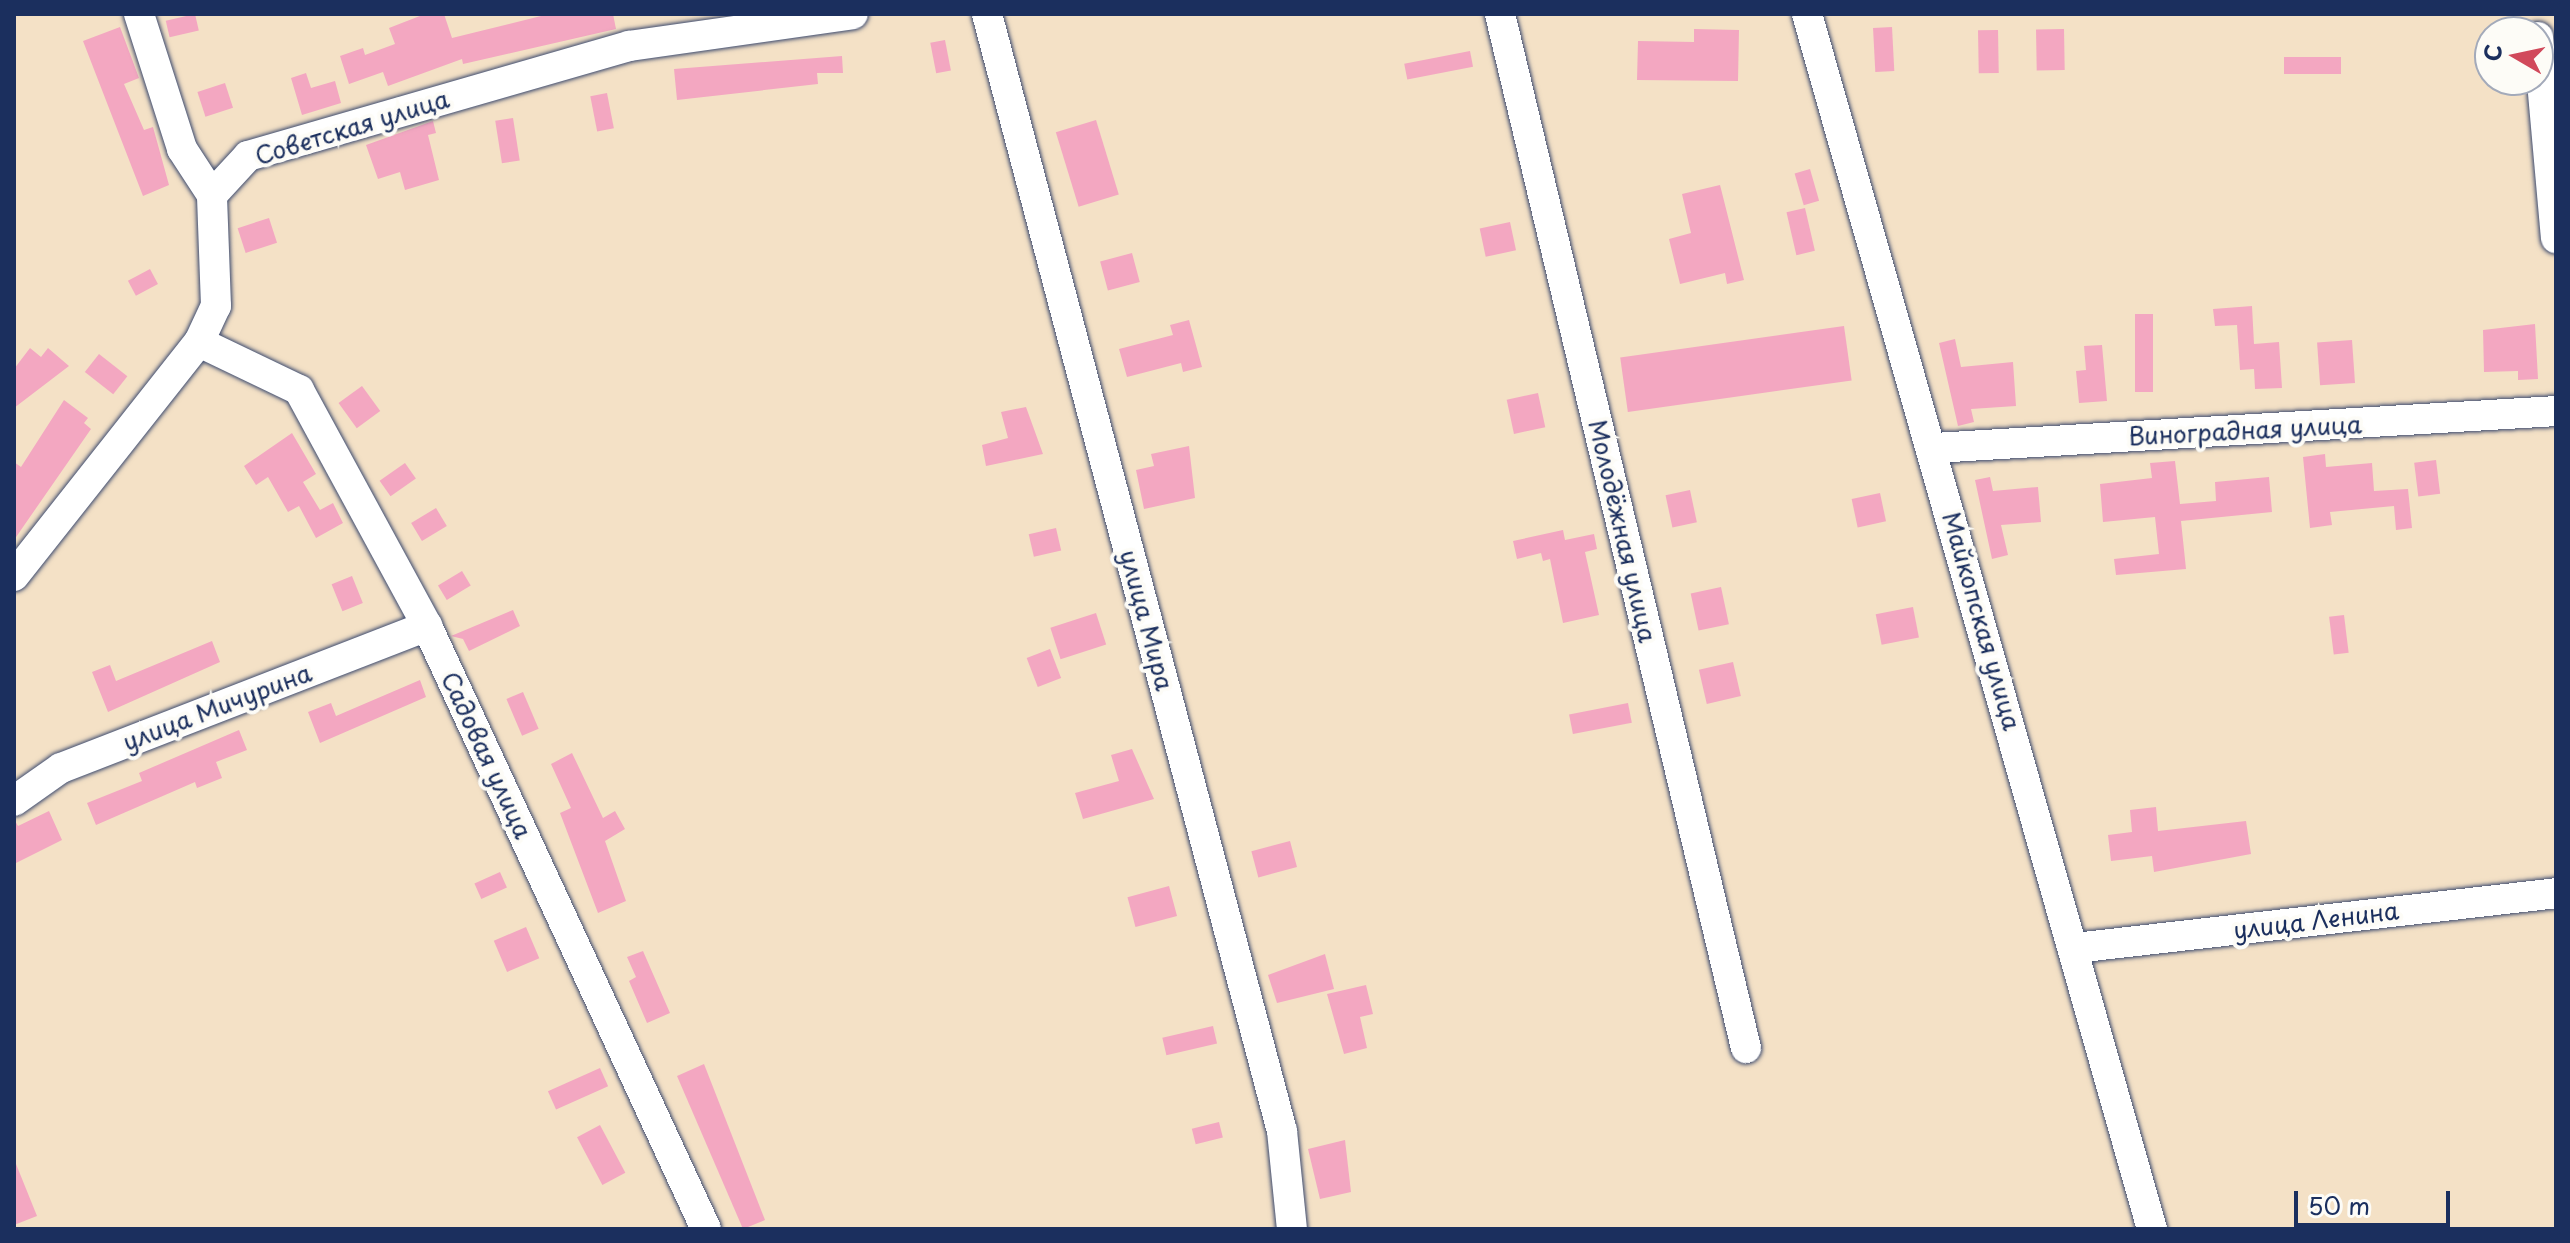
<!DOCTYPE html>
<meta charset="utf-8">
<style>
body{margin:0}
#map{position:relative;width:2570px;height:1243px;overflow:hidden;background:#f4e1c6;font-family:"Playpen Sans",sans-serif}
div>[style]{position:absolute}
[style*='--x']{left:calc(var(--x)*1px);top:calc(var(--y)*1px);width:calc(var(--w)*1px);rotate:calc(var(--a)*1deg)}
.building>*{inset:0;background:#f3a7c1;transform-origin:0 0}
.roads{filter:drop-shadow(0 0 2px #3c4a6e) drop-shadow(0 0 2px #3c4a6e)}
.minor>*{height:30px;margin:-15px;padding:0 15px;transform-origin:15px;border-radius:15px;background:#fff}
span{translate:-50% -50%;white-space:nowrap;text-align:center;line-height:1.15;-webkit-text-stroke:8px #fdfcf7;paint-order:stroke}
.street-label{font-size:24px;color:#1b2f5e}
.frame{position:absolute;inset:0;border:16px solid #1b2f5e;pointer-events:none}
.north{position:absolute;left:2474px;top:16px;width:80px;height:80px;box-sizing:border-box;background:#fdfcf7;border:2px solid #a3aaba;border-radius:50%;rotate:279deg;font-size:22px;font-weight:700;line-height:32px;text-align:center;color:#1b2f5e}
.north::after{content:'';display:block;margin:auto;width:28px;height:36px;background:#d1495b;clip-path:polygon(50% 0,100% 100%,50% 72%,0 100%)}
.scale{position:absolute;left:2294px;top:1191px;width:156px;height:36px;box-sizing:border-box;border:4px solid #1b2f5e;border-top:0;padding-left:10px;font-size:24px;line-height:28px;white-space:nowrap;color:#1b2f5e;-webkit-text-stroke:6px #fdfcf7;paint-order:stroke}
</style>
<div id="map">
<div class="building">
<i style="left:195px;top:14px;width:17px;height:30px;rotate:77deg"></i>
<i style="clip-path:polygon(425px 14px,444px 14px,452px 38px,549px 14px,613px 14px,616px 29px,463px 64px,462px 59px,388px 86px,383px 72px,349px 84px,340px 56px,363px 48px,365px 55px,395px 44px,389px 28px)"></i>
<i style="clip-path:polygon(120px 27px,139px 78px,124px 84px,144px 130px,153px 127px,169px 185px,143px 196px,83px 41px)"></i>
<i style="left:1892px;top:27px;width:44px;height:19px;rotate:87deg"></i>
<i style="clip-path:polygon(1694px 29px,1739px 30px,1738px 81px,1637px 80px,1638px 41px,1694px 42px)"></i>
<i style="left:2064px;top:29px;width:41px;height:28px;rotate:89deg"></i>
<i style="left:1998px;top:30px;width:43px;height:20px;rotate:89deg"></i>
<i style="left:945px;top:40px;width:31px;height:15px;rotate:79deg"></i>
<i style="left:1470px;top:51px;width:16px;height:67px;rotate:79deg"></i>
<i style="clip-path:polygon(842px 56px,843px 73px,817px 73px,818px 84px,677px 100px,674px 69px)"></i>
<i style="left:2341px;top:57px;width:17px;height:57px;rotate:90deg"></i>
<i style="clip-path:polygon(306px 73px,311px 88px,335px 81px,341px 103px,302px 115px,291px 78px)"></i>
<i style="left:225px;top:83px;width:26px;height:29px;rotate:72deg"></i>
<i style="left:607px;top:93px;width:36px;height:17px;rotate:79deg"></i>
<i style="left:513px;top:118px;width:43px;height:18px;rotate:81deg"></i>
<i style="left:1096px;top:120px;width:78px;height:42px;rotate:73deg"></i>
<i style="clip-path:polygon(433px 121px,436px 133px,428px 135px,439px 180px,405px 190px,400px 172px,378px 179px,366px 145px)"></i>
<i style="left:1810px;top:169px;width:33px;height:16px;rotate:74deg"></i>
<i style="clip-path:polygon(1720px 185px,1744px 280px,1727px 284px,1725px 273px,1680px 284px,1669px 239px,1691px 233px,1682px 194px)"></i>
<i style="left:1805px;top:208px;width:44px;height:19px;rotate:77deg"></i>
<i style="left:269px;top:218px;width:26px;height:33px;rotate:72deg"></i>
<i style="left:1510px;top:222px;width:29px;height:31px;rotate:78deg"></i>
<i style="left:1132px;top:253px;width:30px;height:33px;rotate:75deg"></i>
<i style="left:150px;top:269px;width:17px;height:25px;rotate:62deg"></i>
<i style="clip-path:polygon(2252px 306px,2254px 344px,2279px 342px,2282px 388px,2255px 389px,2254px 369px,2240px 370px,2237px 325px,2215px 326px,2213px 309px)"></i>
<i style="left:2135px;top:314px;width:18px;height:78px"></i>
<i style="clip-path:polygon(1189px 320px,1202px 367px,1183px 372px,1181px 363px,1127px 377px,1119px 349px,1173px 335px,1170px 325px)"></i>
<i style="clip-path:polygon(2535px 324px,2538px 379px,2518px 380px,2518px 371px,2484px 372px,2483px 330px)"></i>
<i style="left:1844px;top:326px;width:55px;height:226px;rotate:82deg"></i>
<i style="clip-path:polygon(1955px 339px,1961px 367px,2013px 362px,2016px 406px,1971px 409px,1974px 422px,1958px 426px,1939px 343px)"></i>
<i style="left:2352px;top:340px;width:43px;height:35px;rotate:86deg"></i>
<i style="clip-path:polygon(2102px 345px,2107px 401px,2079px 403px,2076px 371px,2086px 370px,2084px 346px)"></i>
<i style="clip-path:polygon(30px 348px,41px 357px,48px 348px,69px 366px,14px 408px,14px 369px)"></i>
<i style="left:99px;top:354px;width:36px;height:23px;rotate:38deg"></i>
<i style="left:362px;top:386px;width:31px;height:29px;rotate:54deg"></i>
<i style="left:1538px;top:393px;width:35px;height:32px;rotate:78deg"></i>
<i style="clip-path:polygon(64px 400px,88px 418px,84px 423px,91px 429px,14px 540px,14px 462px,21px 467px)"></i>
<i style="clip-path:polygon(1026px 407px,1043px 454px,986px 466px,982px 445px,1008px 438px,1001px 412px)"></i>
<i style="clip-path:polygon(292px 433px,316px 474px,303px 482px,320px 510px,333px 503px,343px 523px,316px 538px,299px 506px,288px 512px,268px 477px,256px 485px,244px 466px)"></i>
<i style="clip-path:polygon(1189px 446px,1195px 498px,1144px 509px,1136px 470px,1154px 466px,1151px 454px)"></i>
<i style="clip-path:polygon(2325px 454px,2326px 467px,2372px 463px,2374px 491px,2408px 489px,2412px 528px,2396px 530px,2394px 506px,2330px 512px,2332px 525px,2310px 528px,2303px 457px)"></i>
<i style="left:2436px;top:460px;width:34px;height:22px;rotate:83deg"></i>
<i style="clip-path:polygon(2175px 461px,2180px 504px,2216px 501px,2215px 482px,2269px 477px,2272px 512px,2181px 521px,2186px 569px,2116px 575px,2114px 559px,2159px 554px,2155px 517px,2103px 522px,2100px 484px,2152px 478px,2150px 463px)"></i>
<i style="left:405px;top:463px;width:19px;height:31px;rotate:55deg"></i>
<i style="clip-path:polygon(1990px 477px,1993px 491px,2038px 487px,2041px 522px,2001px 525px,2008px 555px,1992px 559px,1975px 480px)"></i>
<i style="left:1690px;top:490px;width:33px;height:25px;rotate:78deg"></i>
<i style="left:1880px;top:493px;width:29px;height:29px;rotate:78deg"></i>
<i style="left:436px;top:508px;width:21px;height:29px;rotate:59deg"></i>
<i style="left:1056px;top:528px;width:23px;height:28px;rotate:77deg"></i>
<i style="clip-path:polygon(1563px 530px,1565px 540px,1594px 534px,1597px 549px,1585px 552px,1599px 615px,1563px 623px,1550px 559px,1543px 561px,1541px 553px,1517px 559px,1513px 541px)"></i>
<i style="left:462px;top:571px;width:17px;height:28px;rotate:59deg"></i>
<i style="left:352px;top:576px;width:29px;height:22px;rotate:68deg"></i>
<i style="left:1721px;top:587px;width:38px;height:31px;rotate:78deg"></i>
<i style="left:1913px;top:607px;width:31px;height:38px;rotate:79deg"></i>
<i style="clip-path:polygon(513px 610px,520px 626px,469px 651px,463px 639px,451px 636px)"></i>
<i style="left:1096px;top:613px;width:33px;height:48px;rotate:72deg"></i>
<i style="left:2344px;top:615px;width:38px;height:15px;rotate:83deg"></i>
<i style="clip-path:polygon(212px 641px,220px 662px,108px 712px,92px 672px,110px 665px,116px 681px)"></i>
<i style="left:1050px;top:649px;width:31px;height:25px;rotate:69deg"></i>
<i style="left:1733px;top:662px;width:35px;height:35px;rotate:77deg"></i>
<i style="clip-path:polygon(420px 680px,426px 697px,320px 743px,308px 712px,331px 703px,336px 716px)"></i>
<i style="left:523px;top:692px;width:40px;height:18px;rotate:67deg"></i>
<i style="left:1628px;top:703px;width:20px;height:60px;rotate:79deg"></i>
<i style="clip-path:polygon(239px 730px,247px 750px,216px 762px,222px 778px,197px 788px,195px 782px,96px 825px,87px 803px,142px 781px,139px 773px)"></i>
<i style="clip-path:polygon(1132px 749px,1154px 799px,1083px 819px,1075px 793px,1119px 781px,1111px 755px)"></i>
<i style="clip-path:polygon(572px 753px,603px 818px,615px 811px,625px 829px,605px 841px,626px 901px,598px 913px,560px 813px,571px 808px,551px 764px)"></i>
<i style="clip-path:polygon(2156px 807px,2158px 831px,2246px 821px,2251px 854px,2154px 872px,2152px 856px,2111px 861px,2108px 835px,2132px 832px,2130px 810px)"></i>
<i style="clip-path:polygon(49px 811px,62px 840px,14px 864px,14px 819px,18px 826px)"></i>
<i style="left:1290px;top:841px;width:27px;height:40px;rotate:75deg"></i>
<i style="left:500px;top:872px;width:17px;height:28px;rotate:66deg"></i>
<i style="left:1169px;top:886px;width:31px;height:43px;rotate:75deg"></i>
<i style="left:526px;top:927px;width:34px;height:35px;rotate:67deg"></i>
<i style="clip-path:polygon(643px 951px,670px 1013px,647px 1023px,629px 981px,636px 977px,627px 957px)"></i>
<i style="clip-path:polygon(1325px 954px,1334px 989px,1277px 1003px,1268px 975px)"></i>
<i style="clip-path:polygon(1366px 985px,1373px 1014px,1360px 1017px,1367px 1048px,1344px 1054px,1327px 994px)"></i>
<i style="left:1213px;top:1026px;width:18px;height:52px;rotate:77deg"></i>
<i style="clip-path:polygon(704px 1064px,765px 1220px,743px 1229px,677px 1076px)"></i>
<i style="left:600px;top:1068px;width:20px;height:57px;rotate:66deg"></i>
<i style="left:1219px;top:1122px;width:16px;height:28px;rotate:76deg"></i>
<i style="left:600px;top:1125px;width:54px;height:26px;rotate:62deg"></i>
<i style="clip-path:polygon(1345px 1140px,1351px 1192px,1320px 1199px,1308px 1149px)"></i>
<i style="clip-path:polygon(14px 1159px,37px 1216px,14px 1225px)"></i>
</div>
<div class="roads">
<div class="minor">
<i style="--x:139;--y:14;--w:142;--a:72.3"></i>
<i style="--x:182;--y:149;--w:55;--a:56.9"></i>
<i style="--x:987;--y:14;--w:1155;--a:75.21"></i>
<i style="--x:1282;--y:1131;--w:99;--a:84.2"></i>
<i style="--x:1500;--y:14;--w:1063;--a:76.62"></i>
<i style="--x:1807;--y:14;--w:1263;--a:74.15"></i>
<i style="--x:2538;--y:37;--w:202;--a:84.9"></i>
<i style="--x:199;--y:342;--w:111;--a:25.6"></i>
<i style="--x:299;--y:390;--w:268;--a:61.5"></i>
<i style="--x:427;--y:626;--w:664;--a:65.17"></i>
<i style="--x:1934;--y:448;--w:623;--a:-3.4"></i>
<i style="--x:14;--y:576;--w:298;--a:-51.7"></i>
<i style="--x:199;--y:342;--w:40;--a:-65"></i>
<i style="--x:216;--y:306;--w:111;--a:-92.1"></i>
<i style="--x:212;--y:195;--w:53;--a:-47.3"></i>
<i style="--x:248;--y:156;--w:397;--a:-16.1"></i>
<i style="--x:629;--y:46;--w:226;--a:-8.1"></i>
<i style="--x:14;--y:801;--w:57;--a:-35.1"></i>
<i style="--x:61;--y:768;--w:393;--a:-21.2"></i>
<i style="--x:2075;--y:948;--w:484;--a:-6.5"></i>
</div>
</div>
<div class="street-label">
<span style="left:352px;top:127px;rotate:-17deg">Советская улица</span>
<span style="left:2245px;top:430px;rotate:-3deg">Виноградная улица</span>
<span style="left:1623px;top:531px;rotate:77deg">Молодёжная улица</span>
<span style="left:1147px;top:620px;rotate:75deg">улица Мира</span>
<span style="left:1982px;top:621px;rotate:74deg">Майкопская улица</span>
<span style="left:217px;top:707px;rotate:-21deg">улица Мичурина</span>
<span style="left:487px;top:755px;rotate:65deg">Садовая улица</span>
<span style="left:2316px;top:920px;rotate:-7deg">улица Ленина</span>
</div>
<div class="frame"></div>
<div class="north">С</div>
<div class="scale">50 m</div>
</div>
